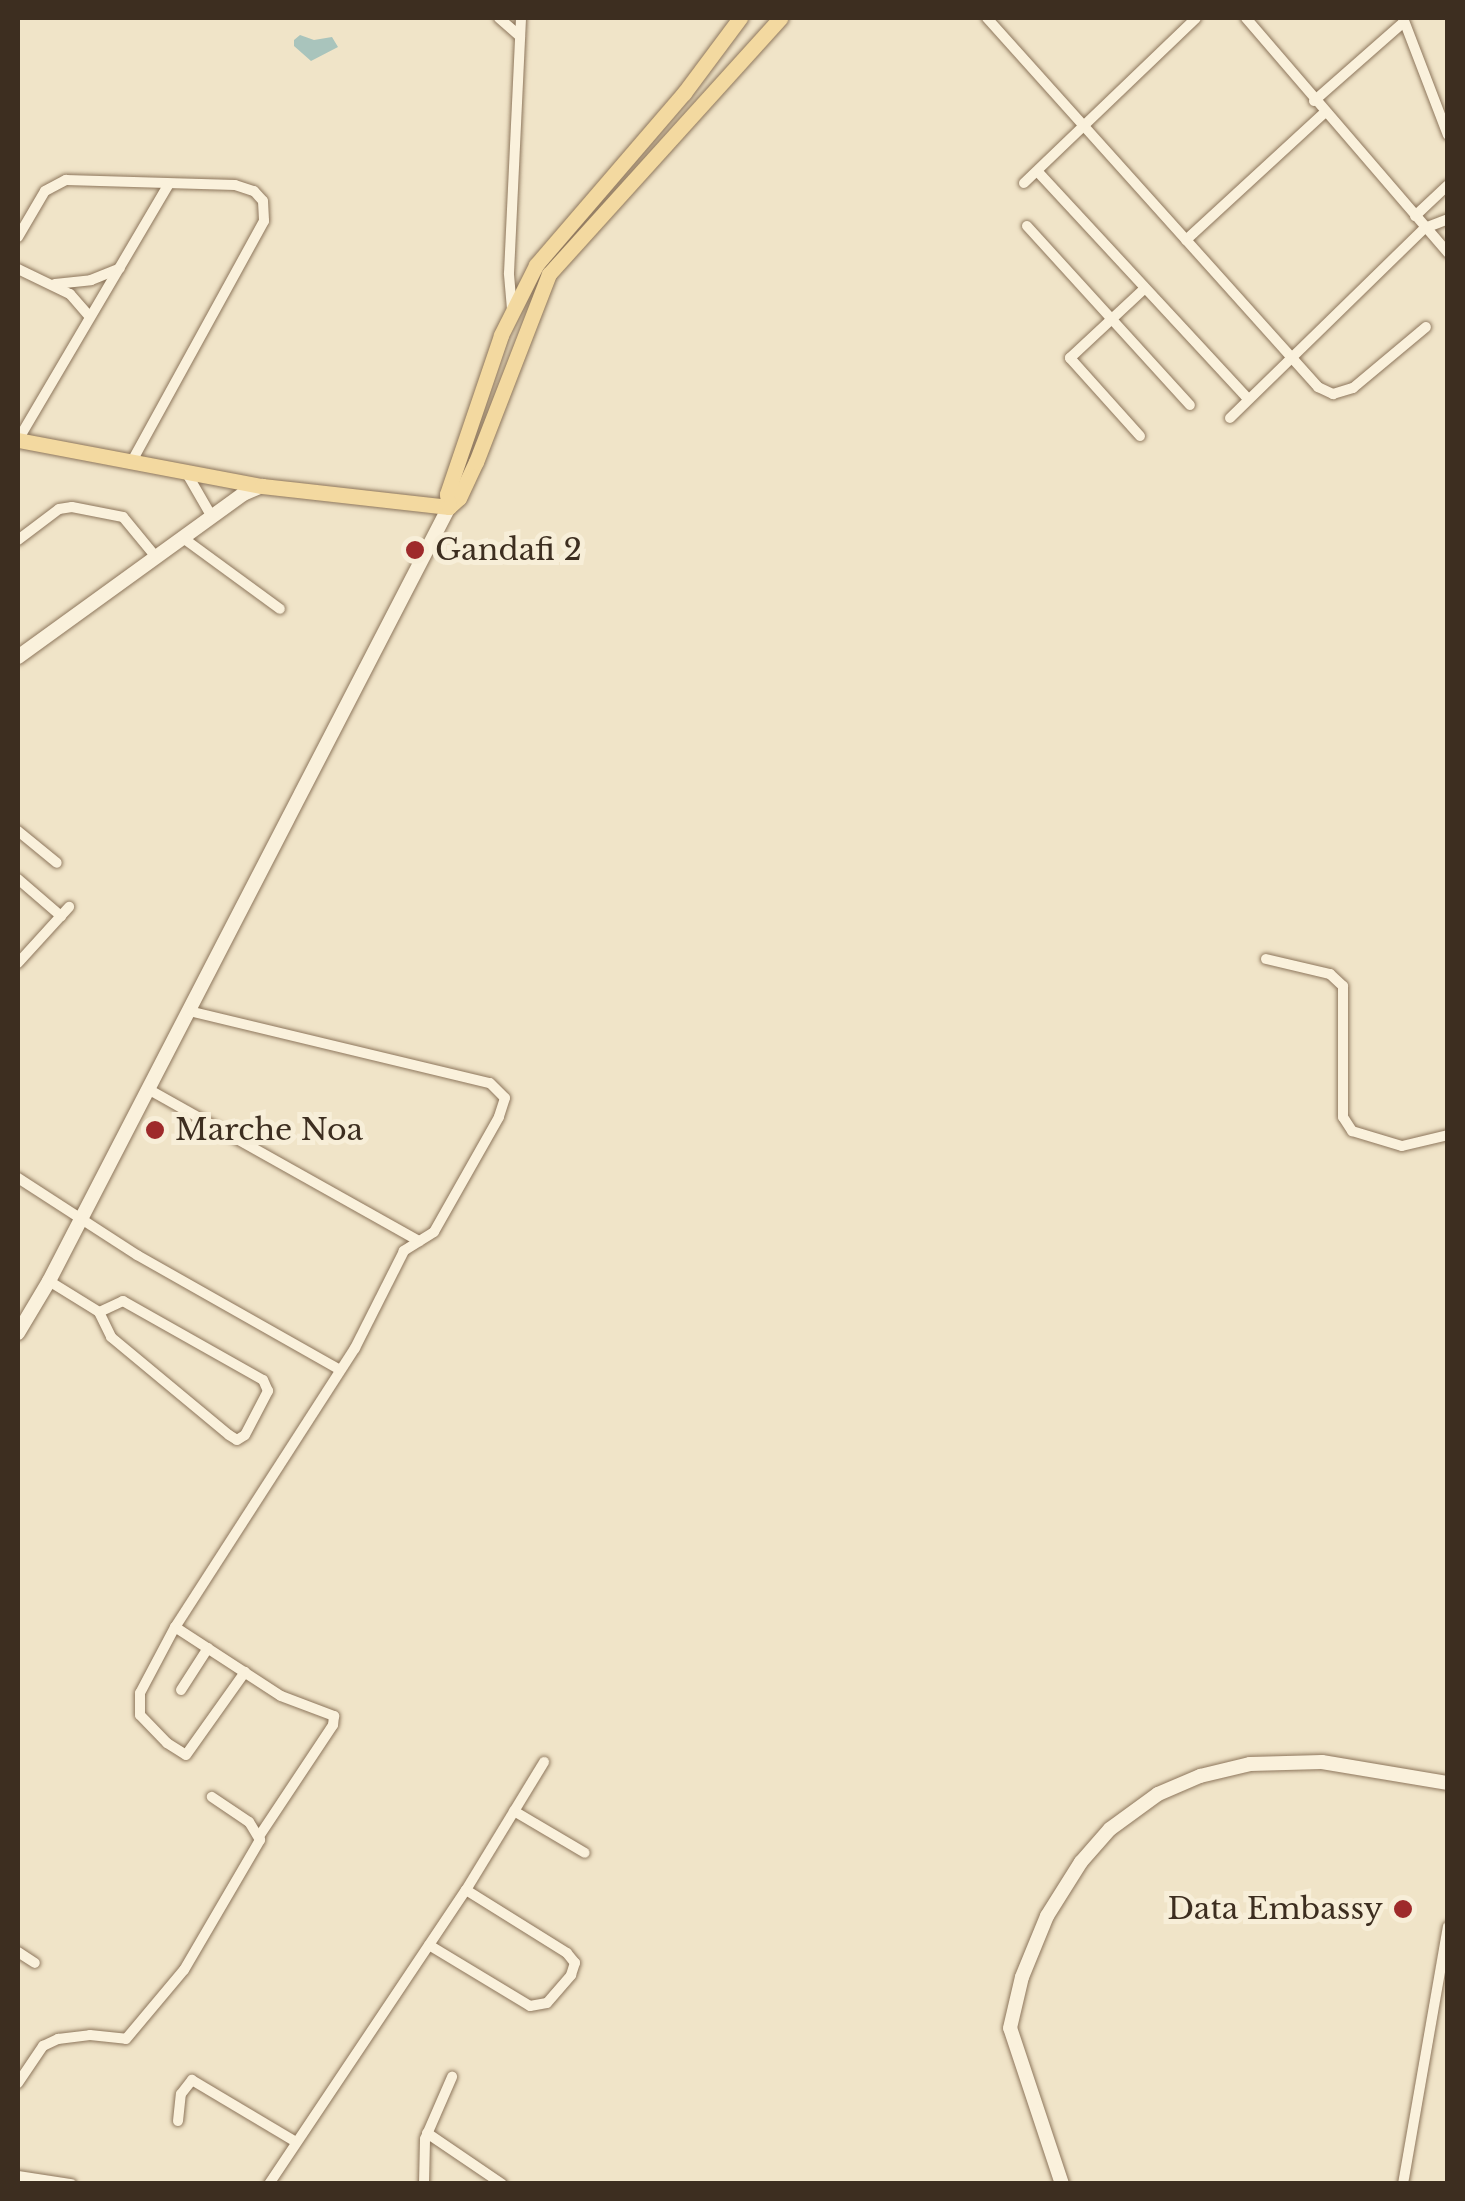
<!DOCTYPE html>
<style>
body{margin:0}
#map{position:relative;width:1465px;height:2201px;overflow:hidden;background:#f0e4c8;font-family:"Libre Baskerville",serif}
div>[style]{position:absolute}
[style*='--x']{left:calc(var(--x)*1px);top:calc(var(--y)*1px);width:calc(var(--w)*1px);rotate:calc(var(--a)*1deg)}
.water>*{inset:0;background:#a9c4bc}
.roads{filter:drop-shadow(0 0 2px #8d765c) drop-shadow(0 0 2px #8d765c)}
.street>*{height:10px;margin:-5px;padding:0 5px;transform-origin:5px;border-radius:5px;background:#faf1dc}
.secondary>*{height:14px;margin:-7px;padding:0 7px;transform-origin:7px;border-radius:7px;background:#faf1dc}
.primary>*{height:15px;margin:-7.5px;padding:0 7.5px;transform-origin:7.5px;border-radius:7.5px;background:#f3d9a0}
.dots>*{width:28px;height:28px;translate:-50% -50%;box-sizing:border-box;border:5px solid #f7eed8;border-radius:50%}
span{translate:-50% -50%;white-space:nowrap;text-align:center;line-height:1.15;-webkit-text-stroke:10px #f7eed8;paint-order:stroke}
.poi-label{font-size:30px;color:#3d2e20}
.left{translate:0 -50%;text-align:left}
.right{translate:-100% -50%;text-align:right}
.frame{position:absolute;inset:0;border:20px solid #3d2e20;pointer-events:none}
</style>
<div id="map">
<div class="water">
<i style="clip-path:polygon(300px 35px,314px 40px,332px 37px,338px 47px,311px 61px,294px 46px,294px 40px)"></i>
</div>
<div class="roads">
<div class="street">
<i style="--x:499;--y:18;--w:28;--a:41"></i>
<i style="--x:987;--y:18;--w:496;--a:48.1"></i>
<i style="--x:1318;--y:387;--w:17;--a:25"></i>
<i style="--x:1333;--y:394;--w:21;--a:-17"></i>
<i style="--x:1353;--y:388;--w:95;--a:-39.9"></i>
<i style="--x:1246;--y:18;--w:310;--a:49.3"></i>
<i style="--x:1403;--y:18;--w:125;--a:69"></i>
<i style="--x:1314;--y:101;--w:120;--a:-41.3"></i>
<i style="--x:1038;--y:172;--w:308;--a:47.2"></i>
<i style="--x:1024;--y:183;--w:238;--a:-43.8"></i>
<i style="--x:1415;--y:216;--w:45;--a:-43.2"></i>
<i style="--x:1027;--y:226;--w:242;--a:47.7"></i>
<i style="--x:18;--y:237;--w:53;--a:-59.6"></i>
<i style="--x:45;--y:191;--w:24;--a:-28"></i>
<i style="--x:66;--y:180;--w:169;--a:1.7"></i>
<i style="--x:235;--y:185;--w:20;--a:18"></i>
<i style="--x:254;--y:191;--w:13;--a:48"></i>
<i style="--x:263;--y:201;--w:20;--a:87"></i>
<i style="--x:264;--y:221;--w:274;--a:118.8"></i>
<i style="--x:1186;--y:240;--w:188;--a:-42.6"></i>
<i style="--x:18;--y:269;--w:58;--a:25.7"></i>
<i style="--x:70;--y:294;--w:29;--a:49"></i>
<i style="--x:55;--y:284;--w:36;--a:-6"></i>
<i style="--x:91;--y:280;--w:31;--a:-22"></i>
<i style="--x:512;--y:309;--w:36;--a:-95"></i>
<i style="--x:509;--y:273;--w:255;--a:-87.3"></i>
<i style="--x:1230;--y:418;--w:272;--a:-44.3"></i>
<i style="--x:1425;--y:228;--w:25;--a:-21"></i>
<i style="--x:1140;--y:436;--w:105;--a:-131.9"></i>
<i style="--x:1070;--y:358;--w:101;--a:-43"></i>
<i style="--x:18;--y:440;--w:297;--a:-59.5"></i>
<i style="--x:186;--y:472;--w:52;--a:60"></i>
<i style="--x:183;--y:538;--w:120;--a:36.2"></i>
<i style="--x:18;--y:540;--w:51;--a:-37.1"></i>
<i style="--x:59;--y:509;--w:13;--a:-9"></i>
<i style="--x:72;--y:507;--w:52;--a:11.1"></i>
<i style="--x:123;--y:517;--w:52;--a:50.5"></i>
<i style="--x:18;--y:831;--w:50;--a:39.4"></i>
<i style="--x:18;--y:879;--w:57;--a:40.7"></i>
<i style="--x:1266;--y:959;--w:66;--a:13.2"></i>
<i style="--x:1330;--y:974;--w:18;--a:43"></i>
<i style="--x:1343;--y:986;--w:131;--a:90"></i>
<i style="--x:1343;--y:1117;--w:17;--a:57"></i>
<i style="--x:1352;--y:1131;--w:52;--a:16.7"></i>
<i style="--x:1402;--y:1146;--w:47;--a:-13.4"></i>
<i style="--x:18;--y:963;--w:76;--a:-47.7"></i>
<i style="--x:189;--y:1011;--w:309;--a:13.5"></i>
<i style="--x:490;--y:1083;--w:21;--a:45"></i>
<i style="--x:505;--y:1098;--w:20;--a:108"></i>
<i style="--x:499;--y:1117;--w:132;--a:119.5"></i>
<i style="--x:434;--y:1232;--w:36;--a:148"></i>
<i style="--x:404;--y:1251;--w:109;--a:116.8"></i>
<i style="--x:355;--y:1348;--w:332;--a:122.8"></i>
<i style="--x:175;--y:1627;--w:75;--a:117.9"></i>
<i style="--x:140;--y:1693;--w:22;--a:90"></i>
<i style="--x:140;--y:1715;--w:39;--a:46"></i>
<i style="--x:167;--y:1743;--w:22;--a:32"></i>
<i style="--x:186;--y:1755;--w:102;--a:-54.6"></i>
<i style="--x:148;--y:1089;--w:311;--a:29.3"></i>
<i style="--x:18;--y:1178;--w:142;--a:32.9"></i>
<i style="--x:137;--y:1255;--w:233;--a:29.5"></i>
<i style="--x:49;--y:1281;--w:59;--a:31.8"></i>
<i style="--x:99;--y:1312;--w:28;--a:64"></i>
<i style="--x:111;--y:1337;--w:153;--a:39.7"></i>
<i style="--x:229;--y:1435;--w:9;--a:32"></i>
<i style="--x:237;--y:1440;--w:9;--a:-32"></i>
<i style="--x:245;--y:1435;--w:50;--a:-62.4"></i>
<i style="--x:268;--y:1391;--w:12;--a:-114"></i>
<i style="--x:263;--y:1380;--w:161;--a:-150.6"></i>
<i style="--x:123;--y:1301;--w:26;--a:155"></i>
<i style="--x:175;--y:1627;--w:126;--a:33.1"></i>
<i style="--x:281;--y:1696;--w:57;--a:20.7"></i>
<i style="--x:334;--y:1716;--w:9;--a:96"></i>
<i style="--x:333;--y:1725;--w:132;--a:123.6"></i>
<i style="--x:181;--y:1690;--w:50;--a:-57.3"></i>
<i style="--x:514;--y:1811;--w:82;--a:30.6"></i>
<i style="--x:429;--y:1945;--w:118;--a:31.1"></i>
<i style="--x:530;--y:2006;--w:17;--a:-10"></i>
<i style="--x:547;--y:2003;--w:37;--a:-49"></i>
<i style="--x:571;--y:1975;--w:13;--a:-72"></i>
<i style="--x:575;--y:1963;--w:13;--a:-129"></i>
<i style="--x:567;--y:1953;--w:119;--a:-148"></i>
<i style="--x:18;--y:1952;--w:20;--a:33"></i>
<i style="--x:18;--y:2083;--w:45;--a:-56"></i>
<i style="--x:43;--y:2046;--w:17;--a:-25"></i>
<i style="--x:58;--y:2039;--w:32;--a:-7"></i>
<i style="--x:90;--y:2035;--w:36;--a:6"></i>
<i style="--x:126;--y:2039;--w:90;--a:-50"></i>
<i style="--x:184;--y:1970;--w:151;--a:-59.7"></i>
<i style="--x:260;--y:1840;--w:21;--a:-121"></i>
<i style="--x:249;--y:1822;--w:45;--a:-146"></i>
<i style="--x:178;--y:2121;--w:27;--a:-84"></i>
<i style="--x:181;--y:2094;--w:18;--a:-52"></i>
<i style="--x:192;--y:2080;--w:121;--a:30.8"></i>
<i style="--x:427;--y:2133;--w:91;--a:34.2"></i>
<i style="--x:18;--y:2176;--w:54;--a:8.6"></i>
<i style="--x:269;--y:2184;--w:354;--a:-56.2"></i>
<i style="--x:466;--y:1890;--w:150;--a:-58.6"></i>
<i style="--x:424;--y:2184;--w:45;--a:-88.7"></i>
<i style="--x:425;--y:2139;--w:68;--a:-66.5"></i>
<i style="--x:1403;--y:2184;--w:261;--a:-80.1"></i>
</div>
<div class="secondary">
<i style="--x:18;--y:657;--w:278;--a:-35.9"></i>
<i style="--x:243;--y:494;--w:21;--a:-23"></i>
<i style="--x:18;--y:1333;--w:61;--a:-59.2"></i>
<i style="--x:49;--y:1281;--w:871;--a:-62.67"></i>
<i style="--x:1062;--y:2184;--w:164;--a:-108.4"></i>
<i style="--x:1010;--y:2028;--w:52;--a:-76.8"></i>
<i style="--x:1022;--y:1977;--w:66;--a:-67.7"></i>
<i style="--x:1047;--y:1916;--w:64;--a:-57.8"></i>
<i style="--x:1081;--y:1862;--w:44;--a:-48.7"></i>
<i style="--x:1110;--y:1829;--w:59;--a:-36.1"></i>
<i style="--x:1158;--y:1794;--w:46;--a:-23.2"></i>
<i style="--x:1200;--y:1776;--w:51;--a:-13.5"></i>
<i style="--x:1250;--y:1764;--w:72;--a:-1.6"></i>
<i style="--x:1322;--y:1762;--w:128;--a:9.5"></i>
</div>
<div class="primary">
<i style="--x:18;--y:440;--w:248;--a:10.7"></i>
<i style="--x:262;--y:486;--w:188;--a:6.4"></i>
<i style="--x:449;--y:507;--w:13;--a:-42"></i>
<i style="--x:459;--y:498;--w:40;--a:-65"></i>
<i style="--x:476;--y:462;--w:202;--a:-68.8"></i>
<i style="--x:549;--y:274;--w:345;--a:-47.9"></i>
<i style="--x:449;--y:507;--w:13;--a:-99"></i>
<i style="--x:447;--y:494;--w:168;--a:-71.2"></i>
<i style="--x:501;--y:335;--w:78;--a:-63.4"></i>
<i style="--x:536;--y:265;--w:227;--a:-49.3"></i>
<i style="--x:684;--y:93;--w:94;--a:-53.3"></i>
</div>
</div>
<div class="dots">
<i style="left:415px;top:550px;background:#9e2a2b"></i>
<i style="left:155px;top:1130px;background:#9e2a2b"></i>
<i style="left:1403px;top:1909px;background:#9e2a2b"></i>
</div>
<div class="poi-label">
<span class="left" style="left:435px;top:550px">Gandafi 2</span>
<span class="left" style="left:175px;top:1130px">Marche Noa</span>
<span class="right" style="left:1383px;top:1909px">Data Embassy</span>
</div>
<div class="frame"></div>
</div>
